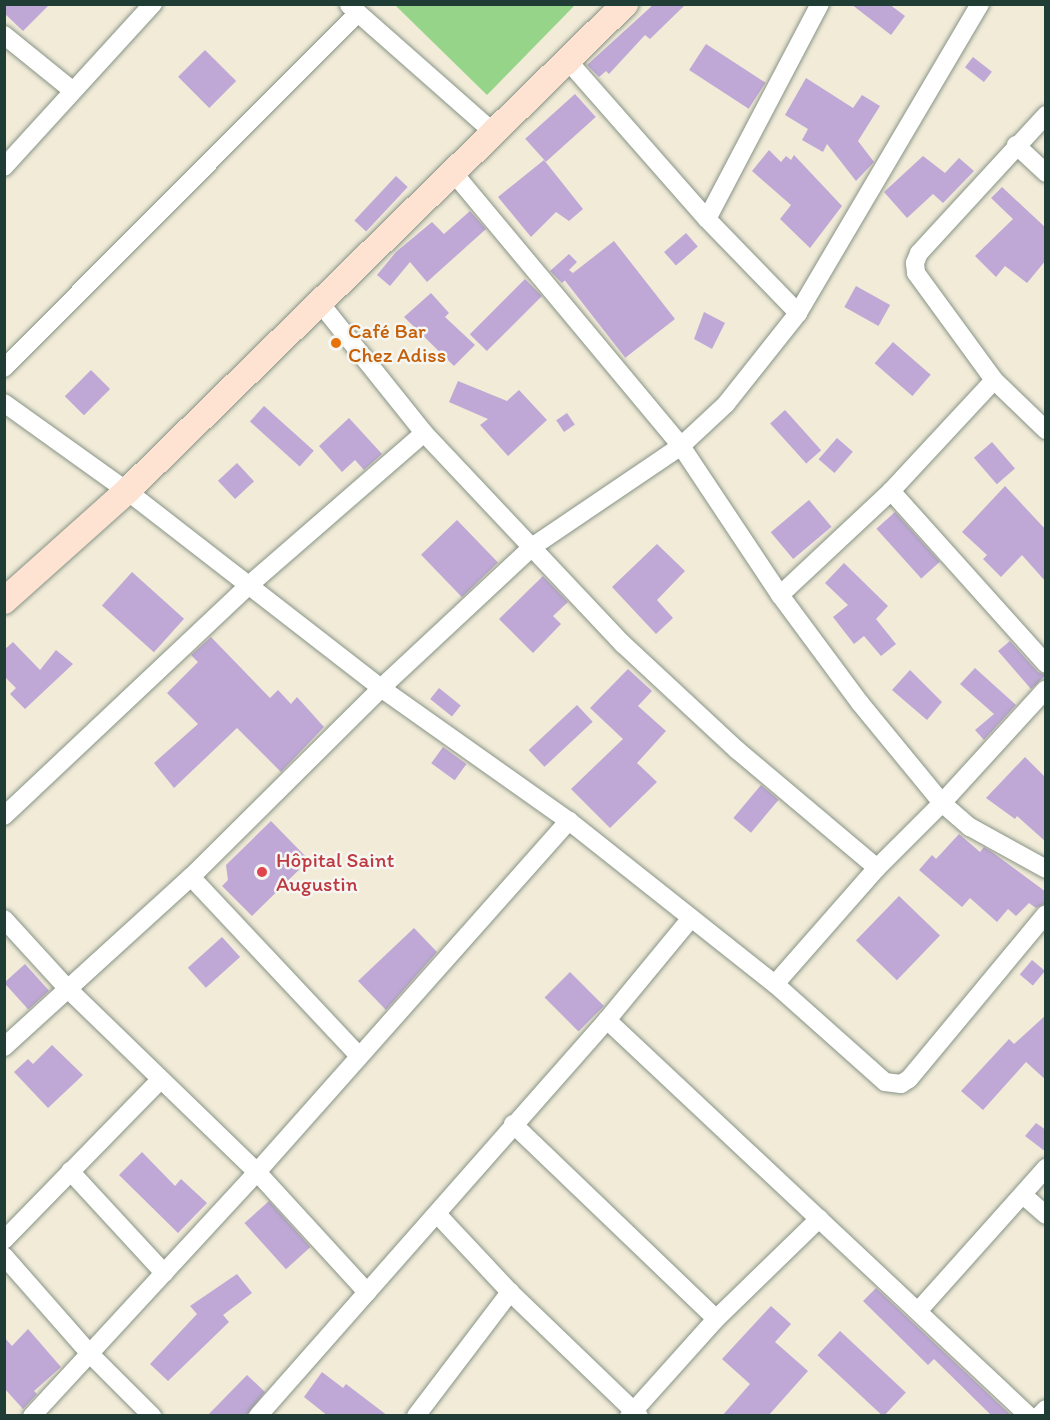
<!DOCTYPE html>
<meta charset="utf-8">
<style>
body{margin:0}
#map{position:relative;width:1050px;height:1420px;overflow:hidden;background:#f1ebd8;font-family:Itim,sans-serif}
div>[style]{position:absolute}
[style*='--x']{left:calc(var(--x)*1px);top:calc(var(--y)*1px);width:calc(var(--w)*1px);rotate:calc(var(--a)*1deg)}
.green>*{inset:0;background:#96d489}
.building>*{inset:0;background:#bfa8d6;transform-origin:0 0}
.roads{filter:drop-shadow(0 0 2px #889486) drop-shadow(0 0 2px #889486)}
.minor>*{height:18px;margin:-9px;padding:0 9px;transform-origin:9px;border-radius:9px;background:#fff}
.secondary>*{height:26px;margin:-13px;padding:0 13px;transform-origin:13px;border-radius:13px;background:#fee3d2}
.dots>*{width:16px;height:16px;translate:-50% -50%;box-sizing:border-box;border:3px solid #f6f6f2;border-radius:50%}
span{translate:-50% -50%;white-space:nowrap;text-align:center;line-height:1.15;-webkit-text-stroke:5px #f6f6f2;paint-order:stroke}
.food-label{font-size:21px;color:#c56008}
.left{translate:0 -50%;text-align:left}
.health-label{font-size:21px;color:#be3a42}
.frame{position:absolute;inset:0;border:6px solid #1f3d34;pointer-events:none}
</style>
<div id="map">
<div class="green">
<i style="clip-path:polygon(395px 5px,575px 5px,487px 95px)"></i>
</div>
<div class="building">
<i style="clip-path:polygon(4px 4px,50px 4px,23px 31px,4px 13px)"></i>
<i style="clip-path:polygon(654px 4px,686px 4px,650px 39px,645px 35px,609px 74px,606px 71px,599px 77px,587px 65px)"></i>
<i style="clip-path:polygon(851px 4px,889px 4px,905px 16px,891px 35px)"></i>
<i style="left:706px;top:44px;width:71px;height:31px;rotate:33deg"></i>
<i style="left:205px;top:50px;width:44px;height:38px;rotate:45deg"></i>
<i style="left:973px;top:57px;width:24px;height:13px;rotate:38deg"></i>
<i style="clip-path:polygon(806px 78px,853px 108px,862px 95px,880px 106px,858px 141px,874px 162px,856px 181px,827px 144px,823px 152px,802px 140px,808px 129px,785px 115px)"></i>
<i style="left:575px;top:94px;width:31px;height:67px;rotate:48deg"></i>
<i style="clip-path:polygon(769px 150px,781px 162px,786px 156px,791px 160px,794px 155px,842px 206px,810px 248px,780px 219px,791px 205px,752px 171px)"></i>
<i style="clip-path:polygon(923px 156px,945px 173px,959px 158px,974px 171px,943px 203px,933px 194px,907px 218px,884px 192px)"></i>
<i style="clip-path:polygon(544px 160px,583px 209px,569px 221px,556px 212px,531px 237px,498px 197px)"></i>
<i style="left:396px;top:176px;width:16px;height:61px;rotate:43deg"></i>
<i style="clip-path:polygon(1002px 187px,1046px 228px,1046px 260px,1027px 283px,1005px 266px,996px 277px,975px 256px,1013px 219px,991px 198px)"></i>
<i style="clip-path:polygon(470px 211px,486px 229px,427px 282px,410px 262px,390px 286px,377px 275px,396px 252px,432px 222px,444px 234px)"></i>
<i style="left:686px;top:233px;width:18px;height:29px;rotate:49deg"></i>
<i style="left:614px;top:241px;width:99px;height:63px;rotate:52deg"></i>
<i style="clip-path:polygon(569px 254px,577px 262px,569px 270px,573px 273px,562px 283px,550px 271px)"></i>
<i style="left:525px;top:279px;width:24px;height:78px;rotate:45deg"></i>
<i style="left:856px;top:286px;width:39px;height:24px;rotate:29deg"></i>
<i style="clip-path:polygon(431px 293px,449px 313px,445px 317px,475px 345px,454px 366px,404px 317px)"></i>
<i style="clip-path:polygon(704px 312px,725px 323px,712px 349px,694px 339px)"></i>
<i style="left:893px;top:342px;width:50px;height:28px;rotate:41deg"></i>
<i style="left:91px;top:370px;width:27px;height:37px;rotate:45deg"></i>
<i style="clip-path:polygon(458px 381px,507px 401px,519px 390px,547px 420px,508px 456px,480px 425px,488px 419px,449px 402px)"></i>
<i style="left:264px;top:406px;width:67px;height:21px;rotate:42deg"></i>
<i style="left:785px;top:410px;width:54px;height:20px;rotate:48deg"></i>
<i style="left:567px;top:413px;width:14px;height:13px;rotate:56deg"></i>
<i style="clip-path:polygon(349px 418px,382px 454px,364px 470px,355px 460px,342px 472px,319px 446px)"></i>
<i style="left:837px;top:438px;width:21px;height:28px;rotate:41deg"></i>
<i style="left:992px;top:442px;width:35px;height:24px;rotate:49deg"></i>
<i style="left:237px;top:463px;width:25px;height:26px;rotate:47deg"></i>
<i style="clip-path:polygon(1005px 486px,1046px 530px,1046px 582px,1022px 555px,1001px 577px,983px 559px,987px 555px,962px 532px)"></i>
<i style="left:809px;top:500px;width:35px;height:50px;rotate:50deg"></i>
<i style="left:895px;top:512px;width:67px;height:25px;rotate:48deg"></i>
<i style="left:457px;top:520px;width:59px;height:50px;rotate:46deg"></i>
<i style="clip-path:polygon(657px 544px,685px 571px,657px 600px,673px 618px,656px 634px,612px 587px)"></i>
<i style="clip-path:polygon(844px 563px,888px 606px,876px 619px,896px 644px,881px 656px,864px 636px,854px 644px,833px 617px,848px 605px,825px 583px)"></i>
<i style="left:132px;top:572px;width:70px;height:45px;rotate:42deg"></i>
<i style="clip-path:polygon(543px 576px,568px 602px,553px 616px,561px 624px,533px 653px,499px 619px)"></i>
<i style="clip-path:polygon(211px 637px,270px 698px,278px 690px,291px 704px,297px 697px,324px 727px,281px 772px,237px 728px,174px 788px,154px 763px,198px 724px,167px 693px,198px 662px,191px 655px)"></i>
<i style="clip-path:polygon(1010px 641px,1038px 672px,1046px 675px,1031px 689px,998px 651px)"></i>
<i style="clip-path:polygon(13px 642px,40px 670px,56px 650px,73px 664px,25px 709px,10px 694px,16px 688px,4px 676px,4px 650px)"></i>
<i style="clip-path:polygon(975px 668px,1016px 705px,984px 740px,975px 730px,994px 714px,960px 684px)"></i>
<i style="clip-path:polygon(628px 669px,652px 691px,638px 706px,666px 731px,637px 763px,657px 782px,610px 828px,571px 789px,623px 739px,590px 708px)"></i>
<i style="clip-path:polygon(910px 670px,942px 702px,927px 720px,892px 690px)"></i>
<i style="left:439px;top:688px;width:28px;height:14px;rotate:39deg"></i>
<i style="left:577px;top:705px;width:23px;height:66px;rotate:47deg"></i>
<i style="left:443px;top:747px;width:29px;height:20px;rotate:36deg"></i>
<i style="clip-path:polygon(1025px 757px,1046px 778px,1046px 842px,1017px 816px,1015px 819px,986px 798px)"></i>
<i style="left:761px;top:785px;width:23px;height:43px;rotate:40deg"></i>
<i style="clip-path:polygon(271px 821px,309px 860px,252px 916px,222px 886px,228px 880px,226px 865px)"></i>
<i style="clip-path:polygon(959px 834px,980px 852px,984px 847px,992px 852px,1046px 892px,1046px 903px,1036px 908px,1029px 903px,1016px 916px,1008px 909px,997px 922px,970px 898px,962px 907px,919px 870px,932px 855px,936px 859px)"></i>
<i style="left:899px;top:896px;width:57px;height:62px;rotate:44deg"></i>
<i style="clip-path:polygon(414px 928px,437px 952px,386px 1010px,358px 981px)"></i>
<i style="left:222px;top:937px;width:27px;height:46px;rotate:48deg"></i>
<i style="left:1032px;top:960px;width:17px;height:19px;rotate:40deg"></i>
<i style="left:25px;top:964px;width:36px;height:28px;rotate:48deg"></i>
<i style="left:570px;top:972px;width:48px;height:36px;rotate:45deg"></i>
<i style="clip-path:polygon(1046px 1015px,1046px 1080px,1026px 1062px,983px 1110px,961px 1091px,1009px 1039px,1014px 1044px)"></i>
<i style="clip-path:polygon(52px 1045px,83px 1075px,48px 1108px,14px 1072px,28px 1059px,33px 1064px)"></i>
<i style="clip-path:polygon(1036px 1123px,1046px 1130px,1046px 1152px,1025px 1136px)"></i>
<i style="clip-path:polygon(142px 1152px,175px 1186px,181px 1179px,207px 1203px,178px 1233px,119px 1175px)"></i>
<i style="left:269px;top:1201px;width:62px;height:33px;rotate:48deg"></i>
<i style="clip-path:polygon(237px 1274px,252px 1293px,223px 1315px,229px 1322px,168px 1381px,150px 1364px,197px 1314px,190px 1306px)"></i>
<i style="clip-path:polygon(876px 1288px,1012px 1416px,992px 1416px,934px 1359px,928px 1365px,863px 1301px)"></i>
<i style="clip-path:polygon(771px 1306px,791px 1324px,775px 1342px,808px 1371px,768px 1416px,722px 1416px,750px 1384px,722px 1359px)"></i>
<i style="clip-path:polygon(28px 1329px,61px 1367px,34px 1391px,37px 1394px,23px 1409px,4px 1388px,4px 1337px,12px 1346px)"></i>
<i style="left:840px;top:1331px;width:90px;height:33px;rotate:43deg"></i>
<i style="clip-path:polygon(322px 1372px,343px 1388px,346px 1384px,388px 1416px,328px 1416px,304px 1397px)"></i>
<i style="clip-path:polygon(247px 1375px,265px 1392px,246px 1416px,207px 1416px)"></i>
</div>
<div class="roads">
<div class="minor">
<i style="--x:349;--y:5;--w:191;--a:41.4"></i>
<i style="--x:4;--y:35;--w:87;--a:39"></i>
<i style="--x:569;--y:62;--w:209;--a:48.7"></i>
<i style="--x:707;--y:219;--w:131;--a:45.9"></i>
<i style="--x:1046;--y:115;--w:188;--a:132.6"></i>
<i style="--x:919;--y:253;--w:11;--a:112"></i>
<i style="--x:915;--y:263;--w:10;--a:84"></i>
<i style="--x:916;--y:273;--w:132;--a:53.9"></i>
<i style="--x:994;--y:380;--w:72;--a:43.9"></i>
<i style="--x:1016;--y:145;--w:41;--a:43"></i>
<i style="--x:4;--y:167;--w:221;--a:-47.6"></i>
<i style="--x:452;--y:171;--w:358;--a:50.2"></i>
<i style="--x:681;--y:446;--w:179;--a:56.4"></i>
<i style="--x:780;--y:595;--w:134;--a:53.5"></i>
<i style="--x:860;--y:703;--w:129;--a:50.6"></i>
<i style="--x:942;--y:803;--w:37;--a:41"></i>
<i style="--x:970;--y:827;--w:87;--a:28.9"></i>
<i style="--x:707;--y:219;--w:243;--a:-62.3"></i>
<i style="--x:320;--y:303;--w:166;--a:51.3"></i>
<i style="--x:424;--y:433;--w:290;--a:46.7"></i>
<i style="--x:623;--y:644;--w:156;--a:42.9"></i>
<i style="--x:737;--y:750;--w:183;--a:40.1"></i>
<i style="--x:4;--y:368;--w:500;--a:-45.1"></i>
<i style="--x:4;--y:403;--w:151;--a:35.6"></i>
<i style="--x:127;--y:491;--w:321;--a:37.8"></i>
<i style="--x:381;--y:688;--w:230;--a:35.3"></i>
<i style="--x:569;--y:821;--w:263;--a:38.4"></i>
<i style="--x:775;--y:984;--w:147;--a:41.7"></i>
<i style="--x:885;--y:1082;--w:16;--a:7"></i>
<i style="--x:901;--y:1084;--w:9;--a:-32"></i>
<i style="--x:909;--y:1079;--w:214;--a:-50.3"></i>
<i style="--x:891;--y:491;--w:232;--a:48.1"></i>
<i style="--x:780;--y:595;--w:152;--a:-43.1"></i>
<i style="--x:891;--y:491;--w:151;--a:-47.1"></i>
<i style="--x:4;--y:816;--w:335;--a:-43.3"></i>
<i style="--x:248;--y:586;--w:233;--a:-41"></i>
<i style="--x:191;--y:877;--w:245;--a:46.8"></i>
<i style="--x:4;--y:919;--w:95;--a:47.6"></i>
<i style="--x:68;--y:989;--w:263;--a:44.1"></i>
<i style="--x:257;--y:1172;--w:163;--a:47.5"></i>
<i style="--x:775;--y:984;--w:154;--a:-48.7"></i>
<i style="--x:877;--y:868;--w:92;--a:-45"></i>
<i style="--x:942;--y:803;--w:154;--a:-47.6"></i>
<i style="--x:607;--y:1020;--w:579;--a:43.18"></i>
<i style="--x:4;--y:1047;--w:253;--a:-42.3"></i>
<i style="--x:191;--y:877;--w:268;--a:-44.8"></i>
<i style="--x:381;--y:688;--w:207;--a:-43"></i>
<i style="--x:532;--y:547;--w:180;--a:-34.1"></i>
<i style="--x:681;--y:446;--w:62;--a:-43"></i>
<i style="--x:726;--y:404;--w:116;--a:-51.6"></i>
<i style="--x:798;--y:313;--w:359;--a:-59.5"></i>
<i style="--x:513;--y:1124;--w:281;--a:43.8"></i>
<i style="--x:70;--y:1171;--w:139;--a:47.3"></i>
<i style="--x:1023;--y:1195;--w:30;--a:41"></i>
<i style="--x:437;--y:1214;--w:107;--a:46.9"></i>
<i style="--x:510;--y:1292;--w:179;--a:43.9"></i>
<i style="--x:4;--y:1240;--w:223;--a:-45.7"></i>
<i style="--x:4;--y:1256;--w:130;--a:48.7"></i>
<i style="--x:90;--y:1354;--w:88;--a:45"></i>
<i style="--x:919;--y:1310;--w:191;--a:-48.2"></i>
<i style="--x:32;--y:1416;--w:332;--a:-47.3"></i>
<i style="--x:257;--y:1172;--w:470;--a:-48.4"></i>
<i style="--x:258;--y:1416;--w:528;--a:-48.61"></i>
<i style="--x:607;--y:1020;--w:132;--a:-50.5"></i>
<i style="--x:416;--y:1416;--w:156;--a:-52.8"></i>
<i style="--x:629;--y:1416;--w:130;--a:-48.1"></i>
<i style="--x:716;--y:1319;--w:144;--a:-44.2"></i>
<i style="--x:1039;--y:1416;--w:10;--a:-45"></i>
</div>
<div class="secondary">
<i style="--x:4;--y:601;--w:165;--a:-41.8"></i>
<i style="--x:127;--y:491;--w:697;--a:-44.36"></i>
</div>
</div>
<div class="dots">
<i style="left:336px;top:343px;background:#e8710a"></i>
<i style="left:262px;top:872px;background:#e0444e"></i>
</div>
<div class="food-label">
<span class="left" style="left:348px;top:343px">Café Bar<br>Chez Adiss</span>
</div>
<div class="health-label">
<span class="left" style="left:276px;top:872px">Hôpital Saint<br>Augustin</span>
</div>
<div class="frame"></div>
</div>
